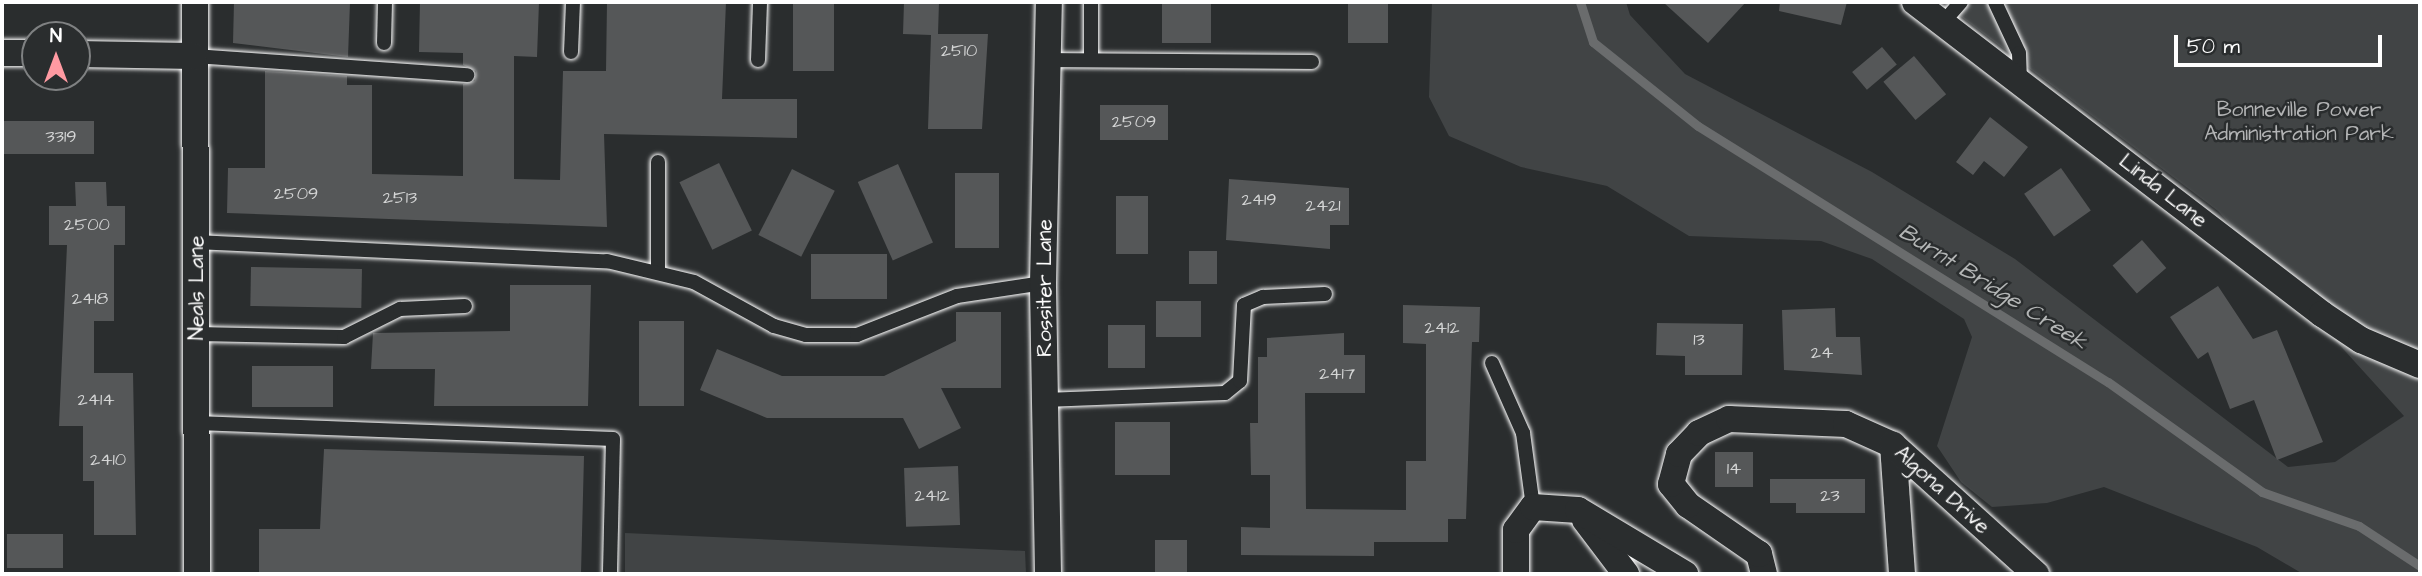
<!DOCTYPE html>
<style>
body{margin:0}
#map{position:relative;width:2422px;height:576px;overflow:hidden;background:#2a2d2e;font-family:"Architects Daughter",sans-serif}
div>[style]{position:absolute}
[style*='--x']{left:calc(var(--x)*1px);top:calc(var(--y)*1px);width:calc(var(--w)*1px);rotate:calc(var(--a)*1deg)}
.green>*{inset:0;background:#414445}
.stream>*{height:9px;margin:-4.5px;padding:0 4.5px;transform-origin:4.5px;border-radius:4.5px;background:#6a6c6d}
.building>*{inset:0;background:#555758;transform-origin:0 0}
.roads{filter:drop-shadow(0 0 2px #fff) drop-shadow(0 0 2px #fff)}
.service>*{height:14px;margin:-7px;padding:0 7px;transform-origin:7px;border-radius:7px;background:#2a2d2e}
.minor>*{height:26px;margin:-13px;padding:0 13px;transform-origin:13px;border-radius:13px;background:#2a2d2e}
span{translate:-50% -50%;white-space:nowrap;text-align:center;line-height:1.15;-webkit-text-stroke:5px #2a2d2e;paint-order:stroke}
.number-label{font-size:18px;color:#d4d5d5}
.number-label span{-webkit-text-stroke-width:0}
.park-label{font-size:21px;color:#b3b4b5}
.street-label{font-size:21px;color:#fff}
.water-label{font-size:23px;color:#b4b6b6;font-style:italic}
.frame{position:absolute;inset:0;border:4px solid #fff;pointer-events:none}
.north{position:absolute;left:21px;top:21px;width:70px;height:70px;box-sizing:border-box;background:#2a2d2e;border:2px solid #7f8182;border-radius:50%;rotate:0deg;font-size:19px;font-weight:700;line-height:28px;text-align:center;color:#fff}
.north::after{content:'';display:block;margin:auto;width:24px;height:32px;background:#ff9aa2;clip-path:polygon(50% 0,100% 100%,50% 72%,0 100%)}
.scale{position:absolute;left:2174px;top:35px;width:208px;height:32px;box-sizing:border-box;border:4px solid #fff;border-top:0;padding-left:9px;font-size:21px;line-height:24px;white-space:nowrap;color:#fff;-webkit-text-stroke:5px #2a2d2e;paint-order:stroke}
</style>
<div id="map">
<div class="green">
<i style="clip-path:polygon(1432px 2px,1626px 2px,1630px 15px,1685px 74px,1872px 172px,2015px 259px,2288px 467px,2335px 462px,2404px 416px,2218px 211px,1942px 2px,2420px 2px,2420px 574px,2303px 574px,2257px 547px,2104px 487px,2047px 503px,1992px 507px,1961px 482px,1937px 446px,1972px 337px,1964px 319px,1872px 259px,1821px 241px,1689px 236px,1607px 186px,1521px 167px,1449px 136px,1429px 97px)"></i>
<i style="clip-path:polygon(625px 533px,1025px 551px,1026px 574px,625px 574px)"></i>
</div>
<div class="stream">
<i style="--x:1580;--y:2;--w:42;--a:72"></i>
<i style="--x:1593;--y:42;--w:134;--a:38.7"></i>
<i style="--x:1698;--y:126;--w:483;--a:32"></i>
<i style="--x:2108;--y:382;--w:189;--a:35.5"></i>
<i style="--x:2262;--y:492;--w:103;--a:19.3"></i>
<i style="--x:2359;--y:526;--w:73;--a:33.3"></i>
</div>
<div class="building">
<i style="clip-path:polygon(234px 2px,350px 2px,348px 57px,233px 43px)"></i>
<i style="clip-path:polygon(420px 2px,539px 2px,537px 57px,514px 56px,514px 179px,560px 180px,563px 71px,606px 71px,607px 2px,726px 2px,722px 99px,797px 99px,797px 138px,604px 134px,607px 227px,227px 213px,228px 168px,265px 168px,265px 71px,347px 76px,347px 85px,372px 85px,372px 174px,463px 176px,463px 84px,475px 81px,476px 71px,463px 65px,463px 53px,419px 52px)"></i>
<i style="left:793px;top:2px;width:41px;height:69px"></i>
<i style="clip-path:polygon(904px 2px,939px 2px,938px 34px,988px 34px,982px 129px,928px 129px,931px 35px,903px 34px)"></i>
<i style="left:1162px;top:2px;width:49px;height:41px"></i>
<i style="left:1348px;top:2px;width:40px;height:41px"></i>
<i style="clip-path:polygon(1663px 2px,1746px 2px,1708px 43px)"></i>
<i style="clip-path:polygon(1780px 2px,1847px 2px,1841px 25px,1779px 11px)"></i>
<i style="left:1882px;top:47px;width:23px;height:39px;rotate:50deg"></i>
<i style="left:1914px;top:56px;width:50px;height:40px;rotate:50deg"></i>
<i style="left:1100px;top:105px;width:68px;height:35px"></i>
<i style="clip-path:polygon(1990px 117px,2028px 147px,2004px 177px,1984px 161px,1973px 175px,1956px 162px)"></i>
<i style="left:2px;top:121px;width:92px;height:33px"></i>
<i style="left:719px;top:163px;width:75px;height:44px;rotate:64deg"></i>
<i style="left:898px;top:164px;width:86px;height:44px;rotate:66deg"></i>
<i style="left:2061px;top:168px;width:52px;height:45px;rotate:55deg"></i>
<i style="left:792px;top:169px;width:48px;height:74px;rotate:27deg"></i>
<i style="left:955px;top:173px;width:44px;height:75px"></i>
<i style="clip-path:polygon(1229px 179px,1349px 188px,1349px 225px,1330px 225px,1330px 249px,1226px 240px)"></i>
<i style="clip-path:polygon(75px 182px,106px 182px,107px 206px,125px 206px,125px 245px,114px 245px,114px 321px,94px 321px,94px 373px,133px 373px,136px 535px,94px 535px,94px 481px,83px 481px,83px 426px,59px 426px,67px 245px,49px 245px,49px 206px,76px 206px)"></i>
<i style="left:1116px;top:196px;width:32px;height:58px"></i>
<i style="left:2142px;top:240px;width:37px;height:39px;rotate:49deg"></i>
<i style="left:1189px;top:251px;width:28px;height:33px"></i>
<i style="left:811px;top:254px;width:76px;height:45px"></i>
<i style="left:251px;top:267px;width:111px;height:39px;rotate:1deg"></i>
<i style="clip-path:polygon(510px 285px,591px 285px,588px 406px,434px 406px,435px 369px,371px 369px,373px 333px,510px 331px)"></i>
<i style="clip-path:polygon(2218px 286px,2253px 339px,2277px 330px,2323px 442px,2277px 460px,2254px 400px,2230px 409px,2208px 352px,2198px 359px,2170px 317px)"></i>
<i style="left:1156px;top:301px;width:45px;height:36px"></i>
<i style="clip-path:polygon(1403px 305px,1480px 307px,1479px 342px,1472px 342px,1466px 519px,1448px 519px,1448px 542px,1374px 542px,1374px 556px,1241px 555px,1241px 527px,1270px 528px,1270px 475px,1251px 475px,1250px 423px,1258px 423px,1258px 357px,1267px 357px,1267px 338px,1344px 333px,1344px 355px,1365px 355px,1365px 393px,1305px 393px,1306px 509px,1406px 510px,1406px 461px,1426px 461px,1426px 344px,1403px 343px)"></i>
<i style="clip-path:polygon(1835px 308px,1836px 337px,1860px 337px,1862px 375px,1784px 370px,1782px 310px)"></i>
<i style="clip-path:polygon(956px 312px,1001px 312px,1001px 388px,941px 388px,961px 428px,919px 449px,903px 418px,767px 418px,700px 390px,717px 349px,782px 376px,884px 376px,956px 341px)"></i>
<i style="left:639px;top:321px;width:45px;height:85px"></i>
<i style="clip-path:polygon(1657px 323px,1743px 324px,1742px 375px,1685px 375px,1685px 356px,1656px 355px)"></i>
<i style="left:1108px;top:325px;width:37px;height:43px"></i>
<i style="left:252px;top:366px;width:81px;height:41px"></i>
<i style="left:1170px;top:422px;width:53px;height:55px;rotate:90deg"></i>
<i style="clip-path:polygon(324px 449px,584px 456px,581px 574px,259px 574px,259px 529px,320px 529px)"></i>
<i style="left:1715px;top:452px;width:38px;height:35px"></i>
<i style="left:958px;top:466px;width:59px;height:54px;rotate:88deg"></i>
<i style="clip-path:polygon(1770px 479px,1865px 479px,1865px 513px,1796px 513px,1796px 503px,1770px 503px)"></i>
<i style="left:7px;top:534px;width:56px;height:34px"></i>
<i style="left:1155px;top:540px;width:32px;height:34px"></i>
</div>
<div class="roads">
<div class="service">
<i style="--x:1091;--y:2;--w:57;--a:90"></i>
<i style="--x:1995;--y:2;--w:56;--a:64.8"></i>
<i style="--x:2019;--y:53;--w:29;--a:88"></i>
<i style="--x:1940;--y:26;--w:32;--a:-49"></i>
<i style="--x:384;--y:43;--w:41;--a:-88.6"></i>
<i style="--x:571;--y:52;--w:50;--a:-87.7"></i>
<i style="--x:194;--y:56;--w:274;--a:4"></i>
<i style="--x:758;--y:60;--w:58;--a:-88"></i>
<i style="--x:1048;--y:60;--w:264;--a:0.4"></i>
<i style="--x:658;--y:162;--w:107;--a:90"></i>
<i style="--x:197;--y:242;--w:410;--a:2.7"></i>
<i style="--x:607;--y:261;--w:89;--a:13.6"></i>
<i style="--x:694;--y:282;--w:91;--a:28.8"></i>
<i style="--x:774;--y:326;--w:33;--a:16"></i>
<i style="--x:806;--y:335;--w:51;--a:0"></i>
<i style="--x:857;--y:335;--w:107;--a:-21.3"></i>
<i style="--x:957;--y:296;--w:87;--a:-8.6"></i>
<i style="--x:197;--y:334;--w:147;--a:1.2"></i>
<i style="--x:344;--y:337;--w:63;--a:-26.6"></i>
<i style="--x:400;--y:309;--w:65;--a:-2.6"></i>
<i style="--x:1492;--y:363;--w:77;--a:66.1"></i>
<i style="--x:1523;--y:433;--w:75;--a:82.3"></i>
<i style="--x:1045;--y:400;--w:180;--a:-2.2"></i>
<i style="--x:1225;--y:393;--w:19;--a:-39"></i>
<i style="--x:1240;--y:381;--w:76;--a:-87"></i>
<i style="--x:1244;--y:305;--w:21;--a:-23"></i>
<i style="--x:1263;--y:297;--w:62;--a:-2.8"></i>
<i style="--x:197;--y:423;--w:416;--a:2.2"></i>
<i style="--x:613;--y:439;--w:135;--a:91.3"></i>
</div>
<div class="minor">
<i style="--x:195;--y:2;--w:572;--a:89.8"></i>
<i style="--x:1915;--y:2;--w:513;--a:37.47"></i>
<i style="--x:2322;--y:314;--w:47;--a:33.7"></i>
<i style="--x:2361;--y:340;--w:64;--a:23"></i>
<i style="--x:2;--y:53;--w:33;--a:0"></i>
<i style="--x:77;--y:54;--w:117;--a:1"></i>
<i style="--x:1893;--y:445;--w:129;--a:86"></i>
<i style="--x:1585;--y:520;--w:68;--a:52.8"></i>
<i style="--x:1048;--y:574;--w:291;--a:-91"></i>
<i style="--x:1043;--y:283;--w:281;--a:-88.8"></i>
<i style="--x:1516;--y:574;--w:44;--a:-90"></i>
<i style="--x:1516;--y:530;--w:29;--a:-54"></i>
<i style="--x:1533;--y:507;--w:45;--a:3.8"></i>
<i style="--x:1578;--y:510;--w:125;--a:30.9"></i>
<i style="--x:1764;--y:574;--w:21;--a:-104"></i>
<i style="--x:1759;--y:554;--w:86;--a:-145.4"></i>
<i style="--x:1688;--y:505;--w:27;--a:-129"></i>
<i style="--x:1671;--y:484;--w:31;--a:-75"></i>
<i style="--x:1679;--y:454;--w:29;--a:-46"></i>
<i style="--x:1699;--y:433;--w:33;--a:-25"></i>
<i style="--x:1729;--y:419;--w:117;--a:2.4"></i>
<i style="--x:1846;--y:424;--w:51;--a:24.1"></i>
<i style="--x:1893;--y:445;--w:193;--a:42.1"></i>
</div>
</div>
<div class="number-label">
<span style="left:959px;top:51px">2510</span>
<span style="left:1134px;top:122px">2509</span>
<span style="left:61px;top:137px">3319</span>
<span style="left:296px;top:194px">2509</span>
<span style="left:400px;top:198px">2513</span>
<span style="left:1259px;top:200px">2419</span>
<span style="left:1323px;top:206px">2421</span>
<span style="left:87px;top:225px">2500</span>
<span style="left:90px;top:299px">2418</span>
<span style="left:1442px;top:328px">2412</span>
<span style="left:1699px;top:340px">13</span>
<span style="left:1822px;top:353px">24</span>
<span style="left:1337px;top:374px">2417</span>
<span style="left:96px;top:400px">2414</span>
<span style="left:108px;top:460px">2410</span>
<span style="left:1734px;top:469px">14</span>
<span style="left:932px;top:496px">2412</span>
<span style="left:1830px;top:496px">23</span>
</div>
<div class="park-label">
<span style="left:2299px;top:122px">Bonneville Power<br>Administration Park</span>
</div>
<div class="street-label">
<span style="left:2163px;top:191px;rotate:38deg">Linda Lane</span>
<span style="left:197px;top:288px;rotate:-90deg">Neals Lane</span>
<span style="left:1045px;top:288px;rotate:-90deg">Rossiter Lane</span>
<span style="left:1942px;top:490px;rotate:42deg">Algona Drive</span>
</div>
<div class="water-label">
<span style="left:1993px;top:287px;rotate:32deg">Burnt Bridge Creek</span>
</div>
<div class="frame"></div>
<div class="north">N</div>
<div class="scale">50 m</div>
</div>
